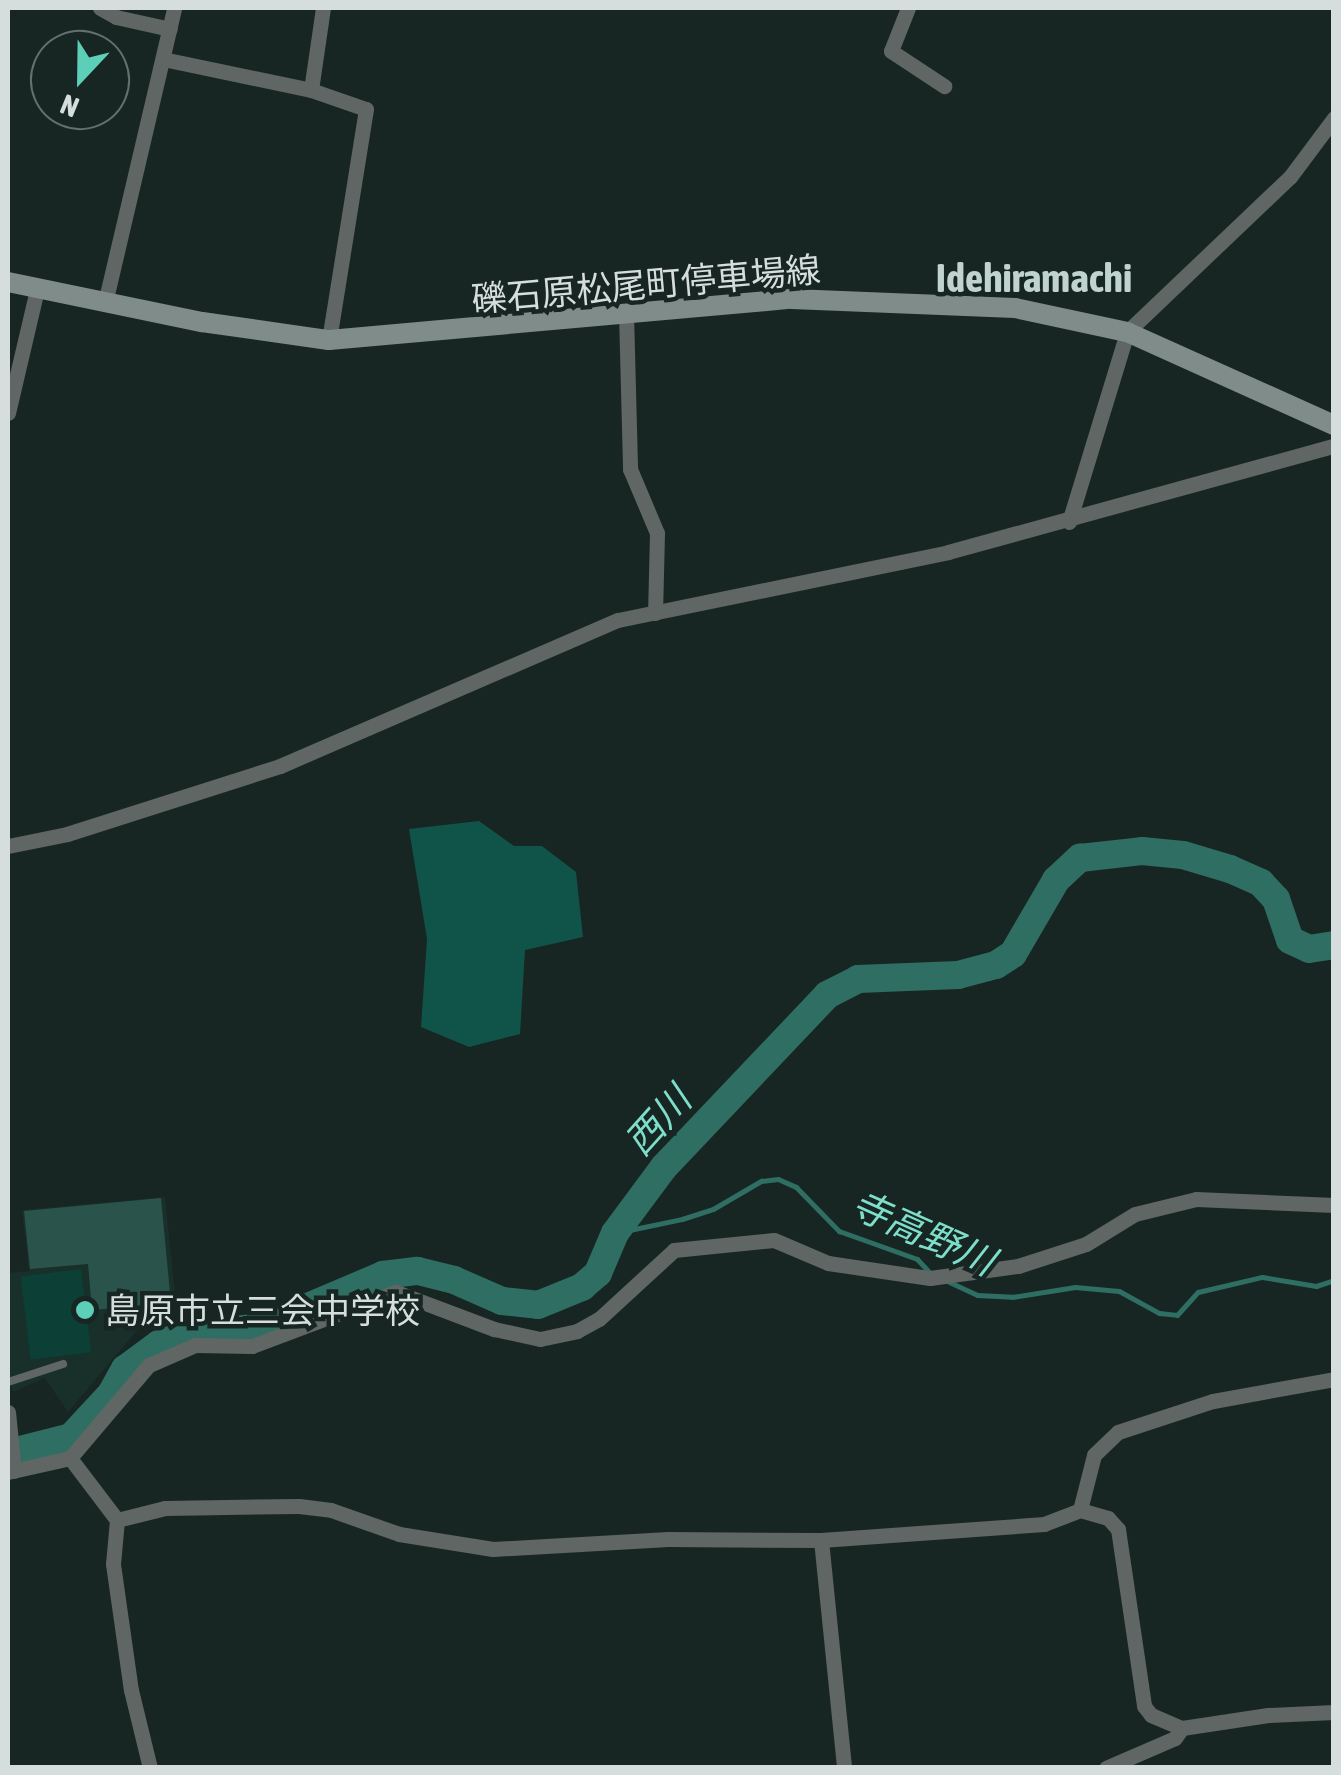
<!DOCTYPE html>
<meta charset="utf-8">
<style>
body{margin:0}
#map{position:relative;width:1341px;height:1775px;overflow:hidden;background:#182623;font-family:"Asap Condensed","Noto Sans JP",sans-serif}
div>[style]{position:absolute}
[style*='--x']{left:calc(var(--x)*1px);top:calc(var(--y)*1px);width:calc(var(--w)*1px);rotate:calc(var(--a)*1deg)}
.built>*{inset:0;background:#192f2a}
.green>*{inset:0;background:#2a544b}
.forest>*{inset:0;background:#105449}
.stream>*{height:5px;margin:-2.5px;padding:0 2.5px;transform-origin:2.5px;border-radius:2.5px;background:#2f6e62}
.river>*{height:28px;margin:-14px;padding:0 14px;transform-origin:14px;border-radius:14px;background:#2f6e62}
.building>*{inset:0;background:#0c3f36;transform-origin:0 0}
.lane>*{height:8px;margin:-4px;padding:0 4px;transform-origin:4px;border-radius:4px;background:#5f6664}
.street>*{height:15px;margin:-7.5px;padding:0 7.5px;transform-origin:7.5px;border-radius:7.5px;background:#5f6664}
.secondary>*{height:20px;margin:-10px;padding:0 10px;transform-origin:10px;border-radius:10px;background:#808c89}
.dots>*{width:28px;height:28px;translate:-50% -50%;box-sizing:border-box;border:5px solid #182623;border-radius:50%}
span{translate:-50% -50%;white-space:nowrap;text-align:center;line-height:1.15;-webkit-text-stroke:9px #182623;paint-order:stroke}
.street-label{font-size:35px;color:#d5dedc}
.poi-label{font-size:35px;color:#d5dedc}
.left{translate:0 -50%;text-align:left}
.water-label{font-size:38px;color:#7ddeca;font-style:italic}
.quarter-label{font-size:40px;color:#c1d3ce;font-weight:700}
.frame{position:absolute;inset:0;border:10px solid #d5dedc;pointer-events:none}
.north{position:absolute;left:30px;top:30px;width:100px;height:100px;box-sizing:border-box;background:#182623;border:2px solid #64706d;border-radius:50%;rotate:202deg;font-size:28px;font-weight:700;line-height:40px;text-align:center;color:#d5dedc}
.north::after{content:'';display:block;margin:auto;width:35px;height:45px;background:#5dceb8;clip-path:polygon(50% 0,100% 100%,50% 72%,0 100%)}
</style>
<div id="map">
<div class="built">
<i style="clip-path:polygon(165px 1197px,176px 1304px,150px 1315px,68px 1412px,45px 1378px,13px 1392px,8px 1376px,8px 1273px,29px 1271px,22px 1210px)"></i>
</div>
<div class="green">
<i style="clip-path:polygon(161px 1198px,171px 1303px,92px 1310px,88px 1264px,30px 1269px,24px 1211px)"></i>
</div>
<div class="forest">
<i style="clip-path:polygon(479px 821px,514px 846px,542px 846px,576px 872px,583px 937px,525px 950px,520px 1034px,469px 1047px,421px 1027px,427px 939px,409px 829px)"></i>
</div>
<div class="stream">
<i style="--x:615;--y:1233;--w:68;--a:-11.8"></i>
<i style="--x:682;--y:1219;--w:33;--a:-18"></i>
<i style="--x:713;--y:1209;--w:56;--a:-30.3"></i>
<i style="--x:761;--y:1181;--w:17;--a:-7"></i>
<i style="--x:778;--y:1179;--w:20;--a:24"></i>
<i style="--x:796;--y:1187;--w:62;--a:45.7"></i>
<i style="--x:839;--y:1231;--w:83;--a:19.7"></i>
<i style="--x:917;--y:1259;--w:19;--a:47"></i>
<i style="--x:945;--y:1280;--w:35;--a:25"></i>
<i style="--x:977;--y:1295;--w:35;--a:3"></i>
<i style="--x:1012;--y:1297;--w:64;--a:-9"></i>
<i style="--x:1075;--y:1287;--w:44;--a:5.2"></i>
<i style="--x:1119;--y:1291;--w:46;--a:28.8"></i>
<i style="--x:1159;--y:1313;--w:18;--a:6"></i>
<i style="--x:1177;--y:1315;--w:31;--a:-48"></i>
<i style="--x:1198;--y:1292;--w:66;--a:-13.2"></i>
<i style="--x:1262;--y:1277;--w:55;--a:9.5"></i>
<i style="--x:1316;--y:1286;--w:19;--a:-18"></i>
</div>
<div class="river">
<i style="--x:8;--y:1453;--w:65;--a:-14.3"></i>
<i style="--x:71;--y:1437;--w:59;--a:-47.1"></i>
<i style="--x:111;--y:1394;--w:29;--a:-61"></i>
<i style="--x:125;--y:1369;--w:42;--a:-36.3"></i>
<i style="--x:159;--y:1344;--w:23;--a:-20"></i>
<i style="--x:181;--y:1336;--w:81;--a:-6.4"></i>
<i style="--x:261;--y:1327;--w:133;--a:-23.1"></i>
<i style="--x:383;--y:1275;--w:35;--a:-7"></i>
<i style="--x:418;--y:1271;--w:37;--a:14"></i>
<i style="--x:454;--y:1280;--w:52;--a:23.6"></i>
<i style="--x:502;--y:1301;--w:36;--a:6"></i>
<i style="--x:538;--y:1305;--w:48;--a:-22.2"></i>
<i style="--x:582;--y:1287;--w:21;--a:-41"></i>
<i style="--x:598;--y:1273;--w:43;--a:-67"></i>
<i style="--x:615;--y:1233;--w:82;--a:-53.4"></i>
<i style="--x:664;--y:1167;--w:237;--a:-46.5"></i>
<i style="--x:827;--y:995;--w:35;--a:-27"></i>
<i style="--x:858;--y:979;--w:100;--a:-2.3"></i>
<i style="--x:958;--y:975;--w:39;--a:-15"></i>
<i style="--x:996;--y:965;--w:20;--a:-33"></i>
<i style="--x:1013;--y:954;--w:86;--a:-59.8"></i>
<i style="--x:1056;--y:880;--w:33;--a:-43"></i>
<i style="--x:1080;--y:858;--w:62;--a:-6.4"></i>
<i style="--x:1142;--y:851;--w:41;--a:5.6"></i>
<i style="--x:1183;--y:855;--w:49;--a:16.6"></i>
<i style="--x:1230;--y:869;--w:34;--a:24"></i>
<i style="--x:1261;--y:883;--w:22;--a:47"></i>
<i style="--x:1276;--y:899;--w:43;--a:71.1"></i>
<i style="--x:1290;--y:940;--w:21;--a:25"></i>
<i style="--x:1309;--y:949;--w:25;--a:-9"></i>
</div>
<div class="building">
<i style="left:81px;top:1269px;width:84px;height:61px;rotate:83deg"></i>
</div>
<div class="lane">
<i style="--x:8;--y:1382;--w:58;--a:-18.1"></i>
</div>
<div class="street">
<i style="--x:100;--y:8;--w:18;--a:29"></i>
<i style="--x:116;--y:17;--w:55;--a:12.5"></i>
<i style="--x:908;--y:8;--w:46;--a:111.6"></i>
<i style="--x:891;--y:51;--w:64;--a:33.4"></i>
<i style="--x:163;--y:59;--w:151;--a:11.8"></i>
<i style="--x:311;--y:90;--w:58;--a:19.1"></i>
<i style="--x:366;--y:109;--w:234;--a:99.1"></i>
<i style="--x:311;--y:90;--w:83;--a:-81.7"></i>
<i style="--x:105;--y:303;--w:303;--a:-76.8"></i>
<i style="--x:626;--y:313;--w:156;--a:88.5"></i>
<i style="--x:630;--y:469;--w:69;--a:67.1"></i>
<i style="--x:657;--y:533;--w:80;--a:91.4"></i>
<i style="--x:8;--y:413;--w:127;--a:-76.8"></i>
<i style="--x:1069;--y:522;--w:199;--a:-73"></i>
<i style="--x:1127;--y:332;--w:225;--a:-43.6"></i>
<i style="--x:1290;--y:177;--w:74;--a:-53.3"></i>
<i style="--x:8;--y:846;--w:60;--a:-11.5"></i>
<i style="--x:67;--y:834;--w:224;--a:-17.7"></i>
<i style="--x:280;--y:766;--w:368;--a:-23.4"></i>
<i style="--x:618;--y:620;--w:337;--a:-11.6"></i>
<i style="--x:948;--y:552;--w:400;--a:-15.4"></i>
<i style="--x:8;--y:1412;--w:59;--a:84.2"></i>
<i style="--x:70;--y:1458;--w:122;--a:-49.7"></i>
<i style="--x:149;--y:1365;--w:50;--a:-23.5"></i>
<i style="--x:195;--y:1345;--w:57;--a:1"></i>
<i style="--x:252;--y:1346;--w:154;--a:-20.6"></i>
<i style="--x:396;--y:1292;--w:105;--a:20.7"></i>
<i style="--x:494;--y:1329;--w:47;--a:12.3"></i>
<i style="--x:540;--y:1339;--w:38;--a:-12"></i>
<i style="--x:577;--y:1331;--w:25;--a:-29"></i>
<i style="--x:599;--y:1319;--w:102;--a:-42.6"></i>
<i style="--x:674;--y:1250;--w:100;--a:-5.7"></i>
<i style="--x:774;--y:1240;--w:59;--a:23.1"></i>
<i style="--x:828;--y:1263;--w:103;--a:8.4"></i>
<i style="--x:930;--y:1278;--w:89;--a:-7.8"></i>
<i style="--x:1018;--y:1266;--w:71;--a:-17.9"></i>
<i style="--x:1086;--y:1244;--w:57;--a:-31.5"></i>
<i style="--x:1135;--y:1214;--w:63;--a:-13.8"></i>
<i style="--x:1196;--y:1199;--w:138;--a:2.5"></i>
<i style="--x:8;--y:1472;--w:64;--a:-12.7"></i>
<i style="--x:70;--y:1458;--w:78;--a:52.8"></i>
<i style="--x:117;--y:1520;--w:44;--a:95.2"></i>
<i style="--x:113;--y:1564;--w:127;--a:81.9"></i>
<i style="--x:131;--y:1690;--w:80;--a:76.3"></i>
<i style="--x:1080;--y:1510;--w:57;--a:-75.7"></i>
<i style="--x:1094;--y:1455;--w:33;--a:-44"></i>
<i style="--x:1118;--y:1432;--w:100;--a:-18.1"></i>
<i style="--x:1213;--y:1401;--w:123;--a:-10.3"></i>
<i style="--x:117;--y:1520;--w:49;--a:-14"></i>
<i style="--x:165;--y:1508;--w:134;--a:-0.9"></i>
<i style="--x:299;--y:1506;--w:32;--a:7"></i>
<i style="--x:331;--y:1510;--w:72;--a:19.4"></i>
<i style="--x:399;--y:1534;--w:95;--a:9.1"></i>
<i style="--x:493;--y:1549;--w:175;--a:-3.3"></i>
<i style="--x:668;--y:1539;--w:153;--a:0.4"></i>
<i style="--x:821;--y:1540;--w:224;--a:-4.1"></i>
<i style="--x:1044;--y:1524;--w:39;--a:-21"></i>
<i style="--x:1080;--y:1510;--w:29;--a:16"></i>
<i style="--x:1108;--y:1518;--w:15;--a:48"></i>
<i style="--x:1118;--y:1529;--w:179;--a:81.6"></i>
<i style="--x:1144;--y:1706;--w:11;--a:52"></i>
<i style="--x:1151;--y:1715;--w:34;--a:23"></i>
<i style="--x:1182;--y:1728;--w:87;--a:-8.6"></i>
<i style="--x:1268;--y:1715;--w:66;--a:-2.6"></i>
<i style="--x:821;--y:1540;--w:229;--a:84.2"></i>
<i style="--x:1106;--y:1768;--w:75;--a:-23.5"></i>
<i style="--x:1175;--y:1738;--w:12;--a:-55"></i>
</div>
<div class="secondary">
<i style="--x:8;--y:282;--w:198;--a:11.7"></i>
<i style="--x:202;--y:322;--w:128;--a:8.1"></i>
<i style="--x:329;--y:340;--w:465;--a:-5.1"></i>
<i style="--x:792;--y:299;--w:223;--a:2.3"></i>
<i style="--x:1015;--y:308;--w:115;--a:12.1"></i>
<i style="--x:1127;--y:332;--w:227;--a:24.2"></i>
</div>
<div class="dots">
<i style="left:85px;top:1310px;background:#5dceb8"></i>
</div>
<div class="street-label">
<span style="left:646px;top:284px;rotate:-5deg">礫石原松尾町停車場線</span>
</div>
<div class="poi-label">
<span class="left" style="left:105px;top:1310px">島原市立三会中学校</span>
</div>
<div class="water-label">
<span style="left:658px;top:1121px;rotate:-48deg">西川</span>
<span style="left:923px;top:1233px;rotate:24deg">寺高野川</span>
</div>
<div class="quarter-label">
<span style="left:1034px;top:278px">Idehiramachi</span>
</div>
<div class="frame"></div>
<div class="north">N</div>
</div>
